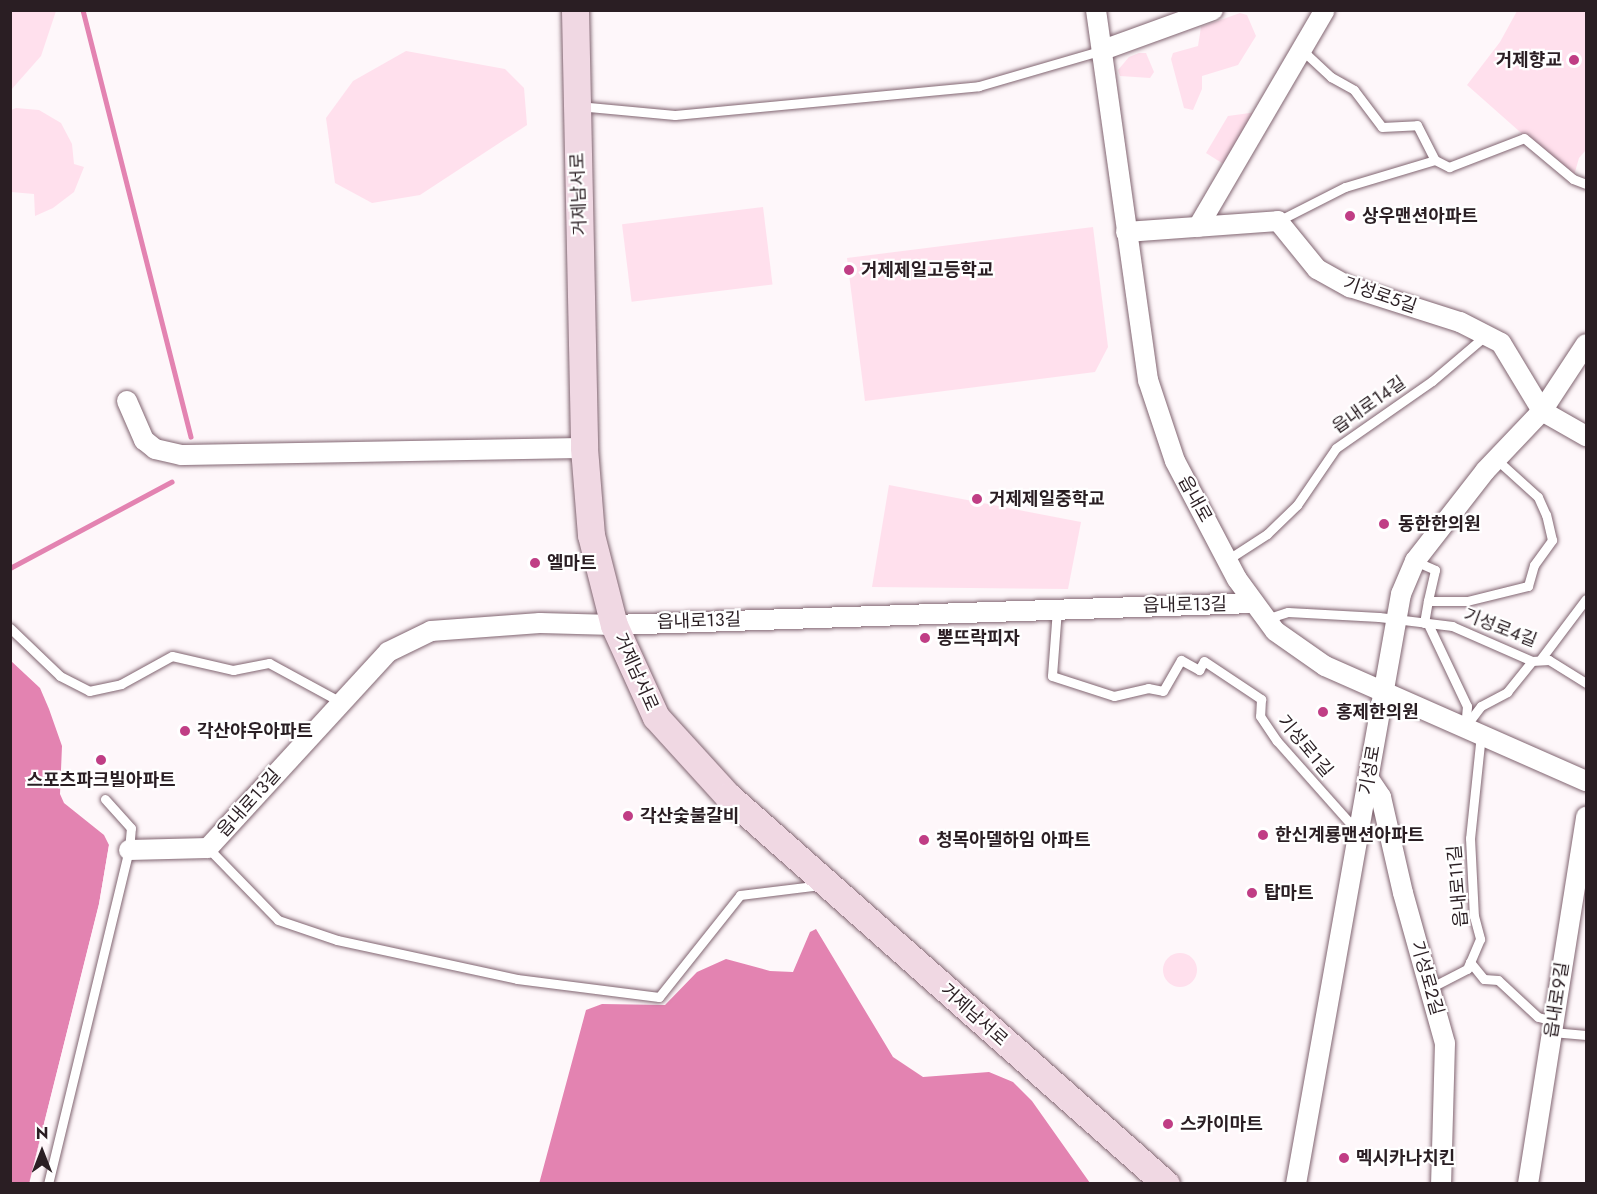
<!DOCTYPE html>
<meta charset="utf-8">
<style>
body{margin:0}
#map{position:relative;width:1597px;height:1194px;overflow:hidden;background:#fef7fa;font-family:Jost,"Noto Sans KR",sans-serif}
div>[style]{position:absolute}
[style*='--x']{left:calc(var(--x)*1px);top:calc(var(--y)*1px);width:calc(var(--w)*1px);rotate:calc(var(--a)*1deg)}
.green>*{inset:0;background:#ffe0ed;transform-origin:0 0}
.round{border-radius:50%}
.water>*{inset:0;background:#e383b1}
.pier>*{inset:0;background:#fef7fa}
.stream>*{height:4.5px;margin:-2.25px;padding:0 2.25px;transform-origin:2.25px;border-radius:2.25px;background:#e383b1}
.roads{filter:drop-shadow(0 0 2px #816571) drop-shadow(0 0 2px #816571)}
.lane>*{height:9px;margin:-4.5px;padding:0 4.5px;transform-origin:4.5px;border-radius:4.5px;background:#fff}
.street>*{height:20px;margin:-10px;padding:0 10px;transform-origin:10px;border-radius:10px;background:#fff}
.secondary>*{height:27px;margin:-13.5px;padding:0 13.5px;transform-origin:13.5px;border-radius:13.5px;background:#f0d8e3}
.dots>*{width:16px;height:16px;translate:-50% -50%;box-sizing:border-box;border:3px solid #fff;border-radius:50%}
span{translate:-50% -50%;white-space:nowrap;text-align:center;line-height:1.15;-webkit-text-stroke:4.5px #fff;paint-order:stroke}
.poi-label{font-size:18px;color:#2a1e23;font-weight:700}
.right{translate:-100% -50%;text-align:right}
.left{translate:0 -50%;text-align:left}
.street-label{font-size:18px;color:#2a1e23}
.frame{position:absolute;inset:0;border:12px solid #2a1e23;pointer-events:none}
.north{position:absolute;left:12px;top:1122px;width:60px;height:60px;-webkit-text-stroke:4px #fff;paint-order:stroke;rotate:0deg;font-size:16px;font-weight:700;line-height:24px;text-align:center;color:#2a1e23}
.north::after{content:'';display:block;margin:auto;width:21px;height:27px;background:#2a1e23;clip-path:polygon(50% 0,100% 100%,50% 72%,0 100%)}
</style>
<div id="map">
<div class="green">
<i style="clip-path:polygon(11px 10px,56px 11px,41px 56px,11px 90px)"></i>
<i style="clip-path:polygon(1517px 11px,1586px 11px,1586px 150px,1579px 158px,1573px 179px,1467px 85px,1500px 42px)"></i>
<i style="clip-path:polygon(1240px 13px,1247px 15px,1256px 36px,1238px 65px,1202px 76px,1202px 89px,1193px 110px,1184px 108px,1171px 59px,1173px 53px,1198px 46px,1201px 27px)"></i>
<i style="clip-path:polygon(406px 51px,505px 69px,524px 88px,527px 125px,420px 195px,372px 203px,335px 183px,326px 118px,353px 81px)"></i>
<i style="clip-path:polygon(1139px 53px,1146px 53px,1154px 72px,1150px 78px,1120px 76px,1118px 70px,1129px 57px)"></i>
<i style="clip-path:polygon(16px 108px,39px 110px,61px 123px,72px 144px,74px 164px,84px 167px,74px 192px,53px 208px,35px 216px,34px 194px,11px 192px,11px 110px)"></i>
<i style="clip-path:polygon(1257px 112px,1225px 165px,1206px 153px,1228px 116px)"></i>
<i style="left:763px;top:207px;width:78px;height:142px;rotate:83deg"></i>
<i style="clip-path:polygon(1093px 227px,1108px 347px,1095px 372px,865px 401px,847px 258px)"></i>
<i style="clip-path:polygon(889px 485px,1081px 522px,1068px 589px,872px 587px)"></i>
<i class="round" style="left:1163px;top:953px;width:34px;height:34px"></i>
</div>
<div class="water">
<i style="clip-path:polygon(10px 660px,40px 688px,49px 709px,62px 746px,60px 794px,64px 803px,104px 835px,109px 845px,99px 904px,29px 1184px,10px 1183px)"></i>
<i style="clip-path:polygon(816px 929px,893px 1057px,923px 1077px,989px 1072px,1013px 1082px,1032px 1101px,1090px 1183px,539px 1184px,586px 1010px,602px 1004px,665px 1005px,697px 972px,726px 959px,770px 971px,793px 972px,810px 932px)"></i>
</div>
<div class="pier">
<i style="clip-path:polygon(109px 845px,112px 861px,102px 905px,29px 1183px,99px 904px)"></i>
<i style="clip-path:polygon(580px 1016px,583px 1017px,536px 1184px,536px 1183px)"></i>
</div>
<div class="stream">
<i style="--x:83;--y:10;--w:440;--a:75.8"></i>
<i style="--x:10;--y:568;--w:183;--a:-28.1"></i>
</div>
<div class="roads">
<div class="lane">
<i style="--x:1302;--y:50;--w:40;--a:43"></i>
<i style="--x:1331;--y:77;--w:26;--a:29"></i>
<i style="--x:1354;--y:90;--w:46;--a:52.9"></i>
<i style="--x:1382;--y:127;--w:35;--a:-3"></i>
<i style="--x:1417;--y:125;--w:39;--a:63"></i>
<i style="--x:1435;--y:160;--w:16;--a:27"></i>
<i style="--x:1449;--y:167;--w:80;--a:-21.1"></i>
<i style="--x:1524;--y:138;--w:64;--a:39.9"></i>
<i style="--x:1573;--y:179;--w:14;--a:21"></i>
<i style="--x:578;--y:106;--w:97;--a:5.3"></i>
<i style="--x:675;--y:115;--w:305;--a:-5.4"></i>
<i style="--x:979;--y:86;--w:129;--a:-16.2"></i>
<i style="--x:1278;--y:221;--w:75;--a:-26.9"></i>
<i style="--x:1345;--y:187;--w:94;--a:-16.7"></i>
<i style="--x:1227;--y:560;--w:48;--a:-33"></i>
<i style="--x:1267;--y:534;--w:42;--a:-44"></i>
<i style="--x:1297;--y:505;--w:69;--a:-55.6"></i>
<i style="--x:1336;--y:448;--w:117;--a:-34.9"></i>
<i style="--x:1432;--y:381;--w:71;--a:-40.4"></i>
<i style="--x:1415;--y:561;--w:22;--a:24"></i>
<i style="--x:1435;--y:570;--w:32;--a:103"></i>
<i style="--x:1428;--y:601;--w:39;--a:0"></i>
<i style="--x:1467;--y:601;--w:63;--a:-13.8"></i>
<i style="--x:1528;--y:586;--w:22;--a:-74"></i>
<i style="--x:1534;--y:565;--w:31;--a:-54"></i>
<i style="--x:1552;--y:540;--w:26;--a:-103"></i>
<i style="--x:1546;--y:515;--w:20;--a:-114"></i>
<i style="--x:1538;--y:497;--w:57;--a:-137.9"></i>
<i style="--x:1057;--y:609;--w:67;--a:94.3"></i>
<i style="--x:1052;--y:676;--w:65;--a:17.9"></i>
<i style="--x:1114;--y:696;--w:35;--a:-13"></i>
<i style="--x:1148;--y:688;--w:15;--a:11"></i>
<i style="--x:1163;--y:691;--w:36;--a:-60"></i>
<i style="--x:1181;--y:660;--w:21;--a:29"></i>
<i style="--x:1199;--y:670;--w:10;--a:-61"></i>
<i style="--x:1204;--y:661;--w:69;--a:33.7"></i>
<i style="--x:1261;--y:699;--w:17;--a:93"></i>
<i style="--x:1260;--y:716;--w:30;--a:56"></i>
<i style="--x:1277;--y:741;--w:120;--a:48.4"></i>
<i style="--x:1266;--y:619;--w:23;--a:-18"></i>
<i style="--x:1288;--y:612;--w:91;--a:3.1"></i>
<i style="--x:1379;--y:617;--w:74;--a:7"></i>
<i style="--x:1452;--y:626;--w:87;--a:23.6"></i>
<i style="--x:1532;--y:661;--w:17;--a:-3"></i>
<i style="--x:1549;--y:660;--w:44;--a:31.9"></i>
<i style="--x:1424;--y:623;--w:22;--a:-80"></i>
<i style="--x:1428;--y:624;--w:91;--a:64.6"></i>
<i style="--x:1467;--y:706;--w:21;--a:95"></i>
<i style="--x:10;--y:628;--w:69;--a:43.8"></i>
<i style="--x:60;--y:676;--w:33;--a:27"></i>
<i style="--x:89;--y:691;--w:33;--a:-12"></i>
<i style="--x:121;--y:684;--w:58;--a:-28.8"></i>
<i style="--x:172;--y:656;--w:63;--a:12.9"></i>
<i style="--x:233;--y:670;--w:37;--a:-11"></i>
<i style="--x:269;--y:663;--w:80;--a:28.5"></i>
<i style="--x:1540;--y:660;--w:76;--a:-53"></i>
<i style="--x:1465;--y:727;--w:26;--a:-53"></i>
<i style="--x:1481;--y:706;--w:30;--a:-28"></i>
<i style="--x:1507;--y:692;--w:40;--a:-51"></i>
<i style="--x:1481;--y:734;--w:105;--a:96"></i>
<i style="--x:1470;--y:838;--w:78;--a:87.1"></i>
<i style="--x:1474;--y:916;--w:24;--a:75"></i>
<i style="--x:1480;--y:939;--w:25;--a:113"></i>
<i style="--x:1470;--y:962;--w:22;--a:51"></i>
<i style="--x:1484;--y:979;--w:14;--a:4"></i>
<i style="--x:1498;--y:980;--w:54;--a:42.8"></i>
<i style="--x:1538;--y:1017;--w:16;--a:14"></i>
<i style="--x:208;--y:848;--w:100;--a:45.8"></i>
<i style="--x:278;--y:920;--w:62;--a:18.7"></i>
<i style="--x:337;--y:940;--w:184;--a:12.2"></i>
<i style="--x:517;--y:979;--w:143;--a:7.2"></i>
<i style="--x:659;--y:997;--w:130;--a:-51.5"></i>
<i style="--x:740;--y:895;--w:83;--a:-7"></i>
<i style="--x:1430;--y:988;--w:42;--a:-27.2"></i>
<i style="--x:1467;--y:969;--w:8;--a:-67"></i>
<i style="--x:1552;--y:1032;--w:34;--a:5"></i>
<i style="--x:48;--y:1184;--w:344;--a:-76.4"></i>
<i style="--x:129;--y:850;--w:22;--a:-85"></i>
<i style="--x:131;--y:828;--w:39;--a:-132"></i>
</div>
<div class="street">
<i style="--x:1096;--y:10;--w:374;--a:82"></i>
<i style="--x:1148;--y:380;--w:85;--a:71.6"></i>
<i style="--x:1175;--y:461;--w:133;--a:62.3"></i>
<i style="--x:1237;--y:579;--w:64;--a:53.8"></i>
<i style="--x:1275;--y:631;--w:61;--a:35"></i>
<i style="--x:1325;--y:666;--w:285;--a:23.8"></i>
<i style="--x:1103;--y:50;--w:117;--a:-20"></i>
<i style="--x:1198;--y:227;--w:251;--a:-59.7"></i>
<i style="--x:1126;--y:232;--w:152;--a:-4.1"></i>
<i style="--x:1278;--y:221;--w:62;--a:50.9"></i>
<i style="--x:1317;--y:269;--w:38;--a:29"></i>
<i style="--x:1350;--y:287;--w:115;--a:17.7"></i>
<i style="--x:1460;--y:322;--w:46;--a:27.1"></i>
<i style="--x:1501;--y:343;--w:79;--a:58.9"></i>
<i style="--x:1542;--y:411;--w:51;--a:29.6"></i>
<i style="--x:127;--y:401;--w:43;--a:66.4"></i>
<i style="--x:144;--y:440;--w:14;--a:39"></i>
<i style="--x:155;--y:449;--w:27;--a:13"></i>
<i style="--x:181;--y:455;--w:403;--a:-1"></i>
<i style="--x:1369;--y:779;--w:22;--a:56"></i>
<i style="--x:1381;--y:797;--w:98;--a:77.1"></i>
<i style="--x:1403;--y:893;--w:156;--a:74.4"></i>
<i style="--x:1445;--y:1043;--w:141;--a:91.6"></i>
<i style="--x:129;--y:850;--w:79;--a:-1.5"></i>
<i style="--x:208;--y:848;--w:266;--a:-47.4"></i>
<i style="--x:388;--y:652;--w:48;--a:-26"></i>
<i style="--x:431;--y:631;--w:109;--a:-4.2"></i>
<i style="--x:540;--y:623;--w:74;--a:1.5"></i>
<i style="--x:614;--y:625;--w:640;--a:-1.97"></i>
<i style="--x:1296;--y:1184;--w:599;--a:-79.91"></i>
<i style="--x:1401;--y:594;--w:36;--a:-67"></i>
<i style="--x:1415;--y:561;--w:114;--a:-52.1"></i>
<i style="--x:1485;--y:471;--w:83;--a:-46.5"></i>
<i style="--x:1542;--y:411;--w:80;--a:-56.7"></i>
<i style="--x:1528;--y:1184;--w:372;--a:-81"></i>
</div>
<div class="secondary">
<i style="--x:575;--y:10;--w:438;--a:88.8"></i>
<i style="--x:584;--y:448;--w:87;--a:85.4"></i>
<i style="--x:591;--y:535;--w:93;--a:75.7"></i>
<i style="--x:614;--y:625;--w:101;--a:65.5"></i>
<i style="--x:656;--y:717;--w:107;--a:47.7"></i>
<i style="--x:728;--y:796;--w:585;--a:41.54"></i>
</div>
</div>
<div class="dots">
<i style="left:1574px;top:60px;background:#c03e85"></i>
<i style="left:1350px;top:216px;background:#c03e85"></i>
<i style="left:849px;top:270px;background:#c03e85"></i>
<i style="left:977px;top:499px;background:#c03e85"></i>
<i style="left:1384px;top:524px;background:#c03e85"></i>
<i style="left:535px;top:563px;background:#c03e85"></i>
<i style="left:925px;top:638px;background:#c03e85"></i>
<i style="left:1323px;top:712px;background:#c03e85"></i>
<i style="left:185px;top:731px;background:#c03e85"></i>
<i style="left:101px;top:760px;background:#c03e85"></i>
<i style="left:628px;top:816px;background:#c03e85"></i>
<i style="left:1263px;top:835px;background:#c03e85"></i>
<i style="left:924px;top:840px;background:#c03e85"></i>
<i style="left:1252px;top:893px;background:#c03e85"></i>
<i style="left:1168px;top:1124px;background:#c03e85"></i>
<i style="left:1344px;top:1158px;background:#c03e85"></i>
</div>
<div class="poi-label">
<span class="right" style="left:1562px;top:60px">거제향교</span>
<span class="left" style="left:1362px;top:216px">상우맨션아파트</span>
<span class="left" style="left:861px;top:270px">거제제일고등학교</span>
<span class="left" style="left:989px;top:499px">거제제일중학교</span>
<span class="left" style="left:1398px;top:524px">동한한의원</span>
<span class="left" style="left:547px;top:563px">엘마트</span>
<span class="left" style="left:937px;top:638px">뽕뜨락피자</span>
<span class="left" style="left:1336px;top:712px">홍제한의원</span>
<span class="left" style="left:197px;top:731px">각산야우아파트</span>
<span style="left:101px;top:780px">스포츠파크빌아파트</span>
<span class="left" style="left:640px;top:816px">각산숯불갈비</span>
<span class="left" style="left:1275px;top:835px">한신계룡맨션아파트</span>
<span class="left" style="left:936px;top:840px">청목아델하임 아파트</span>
<span class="left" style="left:1264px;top:893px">탑마트</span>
<span class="left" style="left:1180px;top:1124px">스카이마트</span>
<span class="left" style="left:1356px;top:1158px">멕시카나치킨</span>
</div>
<div class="street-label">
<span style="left:579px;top:194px;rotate:-92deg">거제남서로</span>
<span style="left:1380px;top:295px;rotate:19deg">기성로5길</span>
<span style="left:1369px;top:405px;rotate:-35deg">읍내로14길</span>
<span style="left:1195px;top:499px;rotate:61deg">읍내로</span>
<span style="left:1185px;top:605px;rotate:-1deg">읍내로13길</span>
<span style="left:699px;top:621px;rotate:-2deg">읍내로13길</span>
<span style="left:1500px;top:628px;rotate:21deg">기성로4길</span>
<span style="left:636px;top:672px;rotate:66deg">거제남서로</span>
<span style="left:1305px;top:746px;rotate:50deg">기성로1길</span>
<span style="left:1370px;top:770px;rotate:-80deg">기성로</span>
<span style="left:249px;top:803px;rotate:-48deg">읍내로13길</span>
<span style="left:1458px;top:886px;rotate:-95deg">읍내로11길</span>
<span style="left:1427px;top:978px;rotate:74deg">기성로2길</span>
<span style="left:1557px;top:1000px;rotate:-81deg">읍내로9길</span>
<span style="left:974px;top:1015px;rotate:42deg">거제남서로</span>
</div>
<div class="frame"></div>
<div class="north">N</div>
</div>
